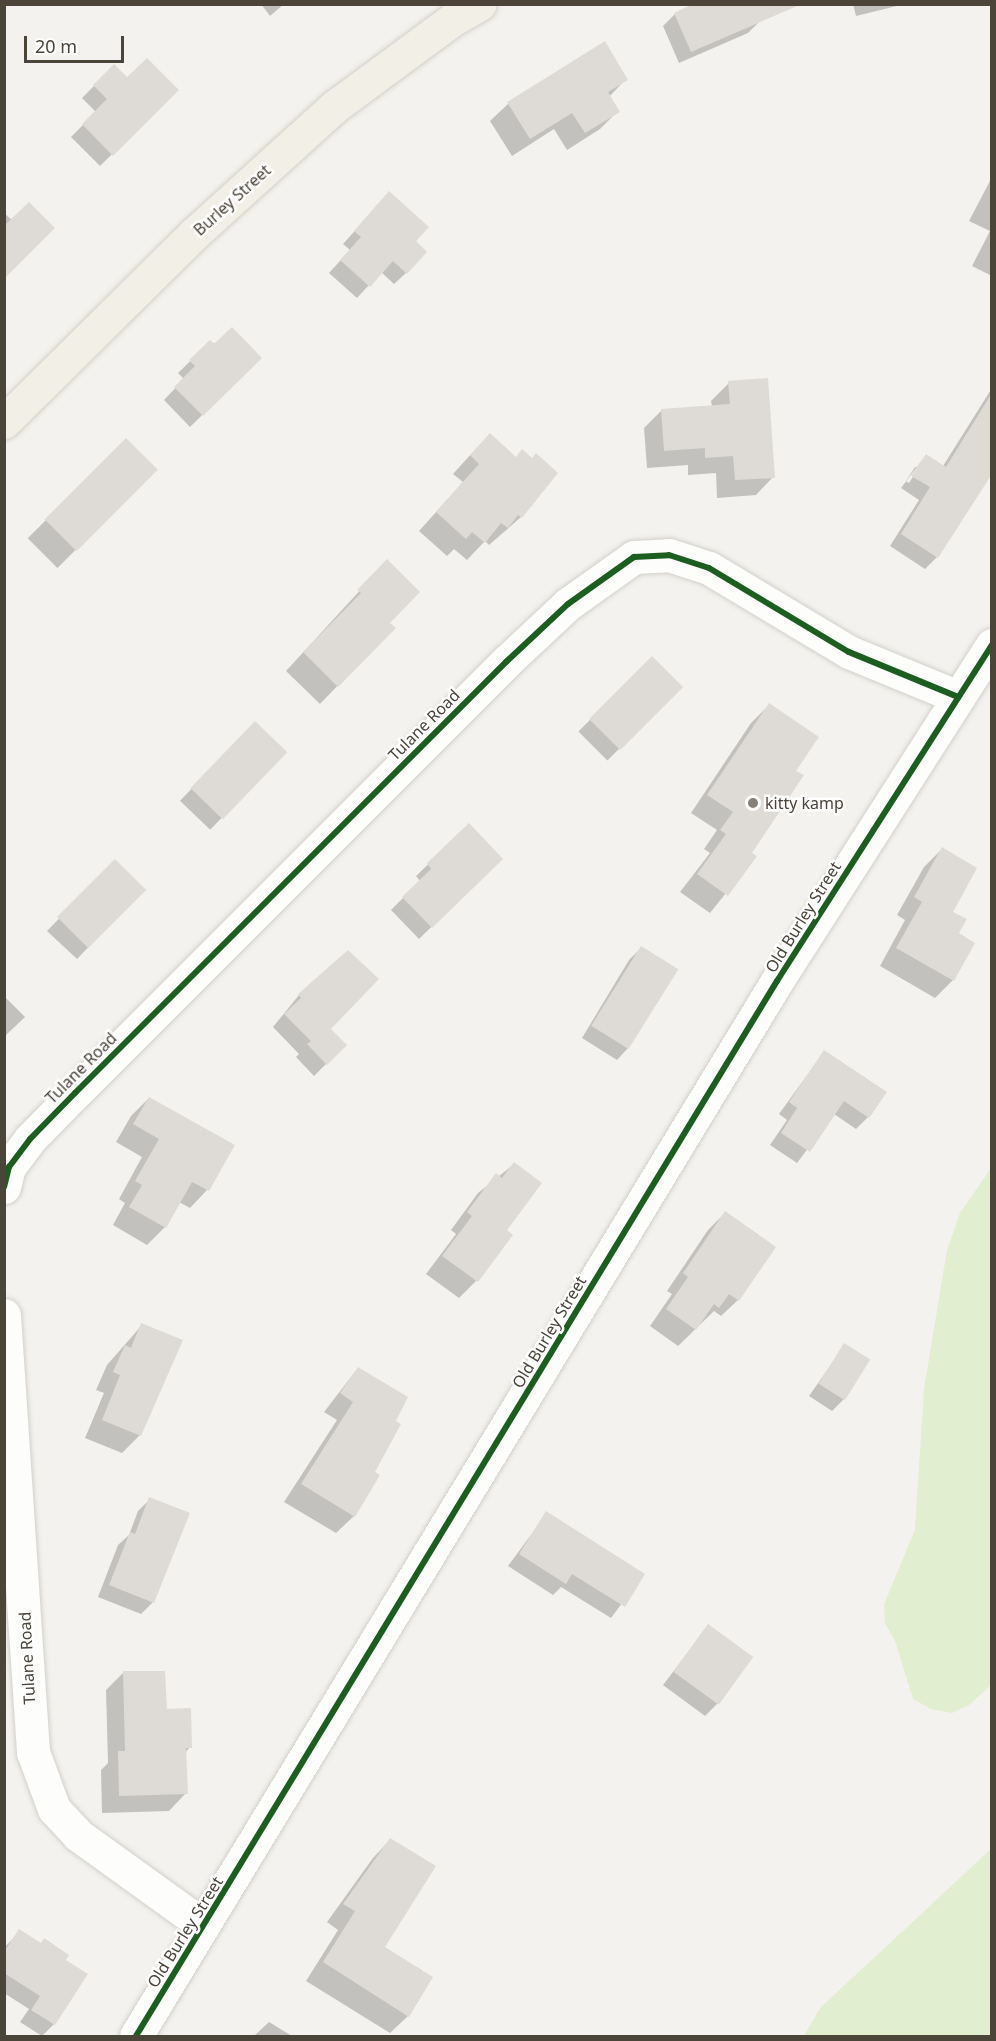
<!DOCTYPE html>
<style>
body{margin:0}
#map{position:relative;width:996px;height:2041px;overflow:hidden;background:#f4f2ee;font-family:"Noto Sans",sans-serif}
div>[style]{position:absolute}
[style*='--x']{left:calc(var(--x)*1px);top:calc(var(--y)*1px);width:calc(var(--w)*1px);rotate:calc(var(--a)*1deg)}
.green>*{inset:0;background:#e1eecf}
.shadow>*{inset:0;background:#0003;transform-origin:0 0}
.building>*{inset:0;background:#dedbd6;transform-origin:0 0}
.roads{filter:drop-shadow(0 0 2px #d2d0cb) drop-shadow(0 0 2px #d2d0cb)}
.minor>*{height:33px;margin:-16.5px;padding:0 16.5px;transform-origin:16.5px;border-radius:16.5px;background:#fdfdfc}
.major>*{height:33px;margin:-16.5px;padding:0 16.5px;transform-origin:16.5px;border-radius:16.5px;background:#f2efe6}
.cycleway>*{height:6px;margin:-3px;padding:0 3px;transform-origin:3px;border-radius:3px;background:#1b5e20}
.dots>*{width:16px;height:16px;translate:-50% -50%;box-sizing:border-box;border:3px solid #fff;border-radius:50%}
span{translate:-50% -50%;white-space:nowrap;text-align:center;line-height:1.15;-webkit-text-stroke:5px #fff;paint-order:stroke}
.street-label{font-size:16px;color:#4b4439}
.poi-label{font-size:16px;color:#4b4439}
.left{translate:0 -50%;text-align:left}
.frame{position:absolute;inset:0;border:6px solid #4b4439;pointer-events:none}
.scale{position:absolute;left:24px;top:36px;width:100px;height:27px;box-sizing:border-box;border:3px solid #4b4439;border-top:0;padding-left:8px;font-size:18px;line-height:21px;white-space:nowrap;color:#4b4439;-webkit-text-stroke:4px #fff;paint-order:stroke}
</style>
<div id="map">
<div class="green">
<i style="clip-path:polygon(991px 1168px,991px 1685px,969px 1705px,952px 1713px,931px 1709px,913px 1699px,895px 1641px,885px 1623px,884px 1604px,915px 1530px,924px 1389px,947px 1250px,960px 1213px)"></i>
<i style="clip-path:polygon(991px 1849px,991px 2036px,804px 2036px,820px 2008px)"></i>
</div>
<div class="shadow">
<i style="clip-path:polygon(261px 4px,284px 4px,270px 16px)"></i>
<i style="clip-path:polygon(853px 4px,905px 4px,856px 16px)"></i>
<i style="clip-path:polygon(675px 14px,760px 21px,748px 33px,679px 63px,663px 26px)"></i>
<i style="clip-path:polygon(114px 66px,127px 79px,177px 90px,100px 166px,71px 137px,96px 112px,82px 98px)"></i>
<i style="clip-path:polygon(626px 79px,609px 97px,618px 111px,600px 129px,567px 150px,554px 129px,512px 156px,490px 121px,508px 104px)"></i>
<i style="clip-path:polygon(992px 177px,992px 276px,972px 266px,990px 231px,969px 221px)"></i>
<i style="clip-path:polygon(378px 205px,414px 242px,406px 273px,394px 284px,381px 272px,357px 298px,329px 273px,350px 250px,343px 244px)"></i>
<i style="clip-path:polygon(4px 213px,12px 220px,4px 277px)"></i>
<i style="clip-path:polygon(210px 342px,260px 358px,190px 427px,164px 400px,184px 379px,178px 373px)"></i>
<i style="clip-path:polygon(729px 383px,773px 477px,756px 495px,717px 498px,716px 473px,688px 475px,688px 465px,647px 468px,644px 428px,662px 410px,712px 406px,711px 401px)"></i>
<i style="clip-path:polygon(evenodd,992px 388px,992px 437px,937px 557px,925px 569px,890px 546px,919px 500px,901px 488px,926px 455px,943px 466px,992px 388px,915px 467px,919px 467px,909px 483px,906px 481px,915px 467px)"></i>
<i style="left:126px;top:440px;width:42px;height:139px;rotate:45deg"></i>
<i style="clip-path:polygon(472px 453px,531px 459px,521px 517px,489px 545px,485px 541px,467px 560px,454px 549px,447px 556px,419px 531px,463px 482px,453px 474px)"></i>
<i style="clip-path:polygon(387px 561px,388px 623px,393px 628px,320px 704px,286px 671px)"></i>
<i style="left:652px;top:658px;width:41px;height:104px;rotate:45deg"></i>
<i style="clip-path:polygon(769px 705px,794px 771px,750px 853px,755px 857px,710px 913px,680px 892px,710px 853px,704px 849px,717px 830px,691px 813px,751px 723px)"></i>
<i style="left:255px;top:723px;width:42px;height:108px;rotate:44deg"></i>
<i style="clip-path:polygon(469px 825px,501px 859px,419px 939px,391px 910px,420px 881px,416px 876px)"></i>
<i style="clip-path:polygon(942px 849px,957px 934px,953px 980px,935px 998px,880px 966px,905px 920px,897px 915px,924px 867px)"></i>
<i style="clip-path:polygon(103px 873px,144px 890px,77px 959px,47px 931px)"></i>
<i style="clip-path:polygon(641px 948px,628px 1048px,617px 1060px,582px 1038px,629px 960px)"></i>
<i style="clip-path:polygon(299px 995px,345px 1045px,314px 1076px,296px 1057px,299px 1054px,273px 1027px)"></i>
<i style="clip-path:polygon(4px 996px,25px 1017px,4px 1037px)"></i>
<i style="clip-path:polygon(824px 1052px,868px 1117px,856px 1129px,834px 1114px,797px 1163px,770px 1145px,787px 1120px,779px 1114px)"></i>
<i style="clip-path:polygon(149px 1098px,207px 1190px,190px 1208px,179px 1202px,165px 1227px,147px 1245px,113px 1225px,125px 1203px,119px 1199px,142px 1157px,116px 1142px,131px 1116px)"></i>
<i style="clip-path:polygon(514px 1164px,505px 1231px,476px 1281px,459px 1298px,426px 1274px,456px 1234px,451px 1230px,478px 1193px)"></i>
<i style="clip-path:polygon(725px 1213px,738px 1300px,721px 1316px,714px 1311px,678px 1346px,650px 1326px,672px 1294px,667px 1291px,708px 1230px)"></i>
<i style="clip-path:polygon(142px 1325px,140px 1435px,122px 1453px,85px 1438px,104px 1393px,96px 1390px,107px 1365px)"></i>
<i style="clip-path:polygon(845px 1345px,844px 1399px,832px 1411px,809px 1396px)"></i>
<i style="clip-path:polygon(358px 1368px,373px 1472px,354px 1516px,336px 1533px,284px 1502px,337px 1420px,324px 1412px)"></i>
<i style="clip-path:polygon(150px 1499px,153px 1602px,141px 1614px,98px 1597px,118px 1545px,129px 1535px,138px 1511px)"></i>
<i style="clip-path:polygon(547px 1513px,643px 1575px,611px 1618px,561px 1587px,553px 1595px,508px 1566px)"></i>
<i style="clip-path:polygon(708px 1626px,717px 1704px,705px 1716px,663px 1685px)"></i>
<i style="clip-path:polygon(123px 1673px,165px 1710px,190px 1747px,185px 1753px,186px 1793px,169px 1811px,102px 1813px,101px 1770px,108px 1763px,106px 1690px)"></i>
<i style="clip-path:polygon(390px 1840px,383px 1947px,408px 2016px,390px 2033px,306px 1981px,338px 1930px,327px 1922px,373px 1858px)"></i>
<i style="clip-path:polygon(20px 1931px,40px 1944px,44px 1940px,64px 1960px,54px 2024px,42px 2036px,20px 2022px,29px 2009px,4px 1993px,4px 1948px)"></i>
<i style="clip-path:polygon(269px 2022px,292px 2036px,254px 2036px)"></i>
</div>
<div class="building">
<i style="clip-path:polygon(693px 4px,802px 4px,691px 52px,674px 13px)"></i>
<i style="clip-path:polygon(605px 41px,628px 80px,608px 92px,620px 112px,585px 133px,572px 113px,530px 139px,507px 102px)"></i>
<i style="clip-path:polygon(147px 58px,179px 90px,113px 156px,82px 124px,107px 99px,93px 85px,114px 64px,127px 77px)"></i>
<i style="clip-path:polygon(389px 191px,429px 227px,416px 241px,427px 252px,407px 274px,393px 261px,370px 287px,340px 260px,361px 237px,354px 231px)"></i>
<i style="clip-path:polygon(29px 202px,55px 228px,4px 279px,4px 226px)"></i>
<i style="clip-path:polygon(232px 327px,262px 358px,203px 416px,174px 387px,195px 366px,189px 360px,210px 340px,214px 344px)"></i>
<i style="clip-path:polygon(768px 378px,775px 478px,735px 480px,733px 456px,705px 458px,705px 448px,664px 451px,661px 409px,730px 404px,728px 381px)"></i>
<i style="clip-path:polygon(992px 393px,992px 474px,938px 558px,901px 534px,930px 487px,911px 476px,926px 454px,946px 467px)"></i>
<i style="clip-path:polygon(490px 433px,516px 457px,522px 449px,532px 458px,536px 453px,558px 473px,522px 518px,518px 515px,508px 528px,501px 523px,485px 543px,472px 532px,466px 539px,436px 512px,479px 464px,470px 455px)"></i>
<i style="left:126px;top:438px;width:45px;height:115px;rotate:45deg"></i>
<i style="clip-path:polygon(387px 559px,420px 592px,390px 623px,396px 628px,338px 687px,303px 652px,361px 593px,357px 590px)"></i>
<i style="left:652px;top:656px;width:44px;height:89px;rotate:45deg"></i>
<i style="clip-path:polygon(769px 703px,819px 737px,796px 771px,804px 775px,752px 853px,757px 856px,728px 896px,697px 874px,726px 834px,720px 830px,733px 812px,707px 795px)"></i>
<i style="left:255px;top:721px;width:45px;height:93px;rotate:44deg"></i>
<i style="clip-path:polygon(469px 823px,503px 859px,432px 928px,402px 897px,431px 869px,427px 863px)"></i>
<i style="clip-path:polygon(942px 847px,977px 868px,953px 912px,967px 919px,959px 933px,975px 943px,954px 981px,896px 948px,922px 902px,914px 897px)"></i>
<i style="left:115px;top:859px;width:44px;height:82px;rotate:45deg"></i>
<i style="left:641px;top:946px;width:44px;height:94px;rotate:32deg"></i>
<i style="clip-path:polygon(348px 950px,379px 979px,331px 1029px,347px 1045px,327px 1065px,307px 1044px,311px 1041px,284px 1014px,301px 998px,298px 994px)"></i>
<i style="clip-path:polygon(824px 1050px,887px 1092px,869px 1118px,844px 1101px,810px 1152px,781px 1133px,797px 1108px,789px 1102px)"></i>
<i style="clip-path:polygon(149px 1097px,235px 1145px,209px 1191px,192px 1182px,166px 1228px,129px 1207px,142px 1185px,135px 1181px,159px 1139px,133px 1124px)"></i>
<i style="clip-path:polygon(514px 1162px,542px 1183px,507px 1230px,513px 1235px,478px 1282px,442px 1256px,472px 1216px,467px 1212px,496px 1173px,502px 1178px)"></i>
<i style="clip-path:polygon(725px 1211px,776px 1247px,739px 1301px,729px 1294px,719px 1308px,714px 1304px,696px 1330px,666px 1309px,688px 1277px,683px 1273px)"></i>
<i style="clip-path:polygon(141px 1323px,183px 1340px,141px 1436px,102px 1420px,120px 1375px,113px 1372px,125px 1345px,131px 1348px)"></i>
<i style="left:844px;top:1343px;width:31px;height:48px;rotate:32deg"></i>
<i style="clip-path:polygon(358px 1367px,408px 1397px,396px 1421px,401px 1424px,375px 1472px,380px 1475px,355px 1517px,301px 1484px,353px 1402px,340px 1393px)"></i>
<i style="clip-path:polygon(149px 1497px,190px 1513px,154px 1603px,109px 1585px,130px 1532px,135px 1534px)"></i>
<i style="clip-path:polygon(546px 1511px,645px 1574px,625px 1607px,572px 1574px,566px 1584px,519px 1554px)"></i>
<i style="left:708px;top:1624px;width:56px;height:59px;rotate:36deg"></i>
<i style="clip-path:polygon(123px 1671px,165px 1671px,167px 1709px,191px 1708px,192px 1748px,186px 1748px,188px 1794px,119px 1796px,118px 1751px,125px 1751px)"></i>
<i style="clip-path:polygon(390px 1838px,436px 1866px,385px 1947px,433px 1977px,409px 2017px,323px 1962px,355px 1911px,343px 1904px)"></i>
<i style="clip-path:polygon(19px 1929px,41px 1943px,44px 1938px,69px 1955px,66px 1960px,88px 1974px,55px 2025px,31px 2010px,40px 1996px,4px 1973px,4px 1952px)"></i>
</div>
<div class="roads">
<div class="minor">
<i style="--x:4;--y:1187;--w:21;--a:-76"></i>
<i style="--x:9;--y:1167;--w:35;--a:-53"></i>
<i style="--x:30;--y:1139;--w:64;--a:-45.6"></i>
<i style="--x:75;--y:1093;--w:610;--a:-45"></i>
<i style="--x:506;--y:662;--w:85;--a:-43.1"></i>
<i style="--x:568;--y:604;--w:81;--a:-35.5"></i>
<i style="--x:634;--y:557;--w:35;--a:-3"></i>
<i style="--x:669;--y:555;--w:42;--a:18"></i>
<i style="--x:709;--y:568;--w:163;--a:31"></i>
<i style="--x:849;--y:652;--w:118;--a:22.4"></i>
<i style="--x:4;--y:1315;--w:438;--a:86.2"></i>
<i style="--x:33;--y:1752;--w:61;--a:69.8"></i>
<i style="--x:54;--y:1809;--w:35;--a:47"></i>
<i style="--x:78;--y:1835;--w:154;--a:35.8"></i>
<i style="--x:136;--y:2036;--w:1234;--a:-58.72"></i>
<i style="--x:777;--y:981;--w:399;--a:-57.4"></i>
</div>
<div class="major">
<i style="--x:4;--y:422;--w:267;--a:-44.7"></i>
<i style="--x:194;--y:234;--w:189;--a:-42.2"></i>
<i style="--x:334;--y:107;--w:147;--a:-36.4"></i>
<i style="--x:452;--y:20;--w:32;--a:-30"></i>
</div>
</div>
<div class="cycleway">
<i style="--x:4;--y:1187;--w:21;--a:-76"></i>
<i style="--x:9;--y:1167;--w:35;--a:-53"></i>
<i style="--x:30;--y:1139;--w:64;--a:-45.6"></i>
<i style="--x:75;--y:1093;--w:610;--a:-45"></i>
<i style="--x:506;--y:662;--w:85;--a:-43.1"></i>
<i style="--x:568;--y:604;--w:81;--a:-35.5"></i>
<i style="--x:634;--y:557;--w:35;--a:-3"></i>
<i style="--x:669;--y:555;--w:42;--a:18"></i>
<i style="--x:709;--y:568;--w:163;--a:31"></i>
<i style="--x:849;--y:652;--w:118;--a:22.4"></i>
<i style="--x:136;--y:2036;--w:1234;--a:-58.72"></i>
<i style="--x:777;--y:981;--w:399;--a:-57.4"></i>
</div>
<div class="dots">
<i style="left:753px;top:803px;background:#868178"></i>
</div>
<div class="street-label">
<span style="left:232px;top:200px;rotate:-42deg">Burley Street</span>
<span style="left:424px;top:725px;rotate:-45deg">Tulane Road</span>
<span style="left:803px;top:917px;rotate:-58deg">Old Burley Street</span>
<span style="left:81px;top:1068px;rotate:-45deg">Tulane Road</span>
<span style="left:549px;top:1332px;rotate:-59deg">Old Burley Street</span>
<span style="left:27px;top:1658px;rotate:-93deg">Tulane Road</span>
<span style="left:185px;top:1932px;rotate:-58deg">Old Burley Street</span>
</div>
<div class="poi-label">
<span class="left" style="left:765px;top:803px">kitty kamp</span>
</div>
<div class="frame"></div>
<div class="scale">20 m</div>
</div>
